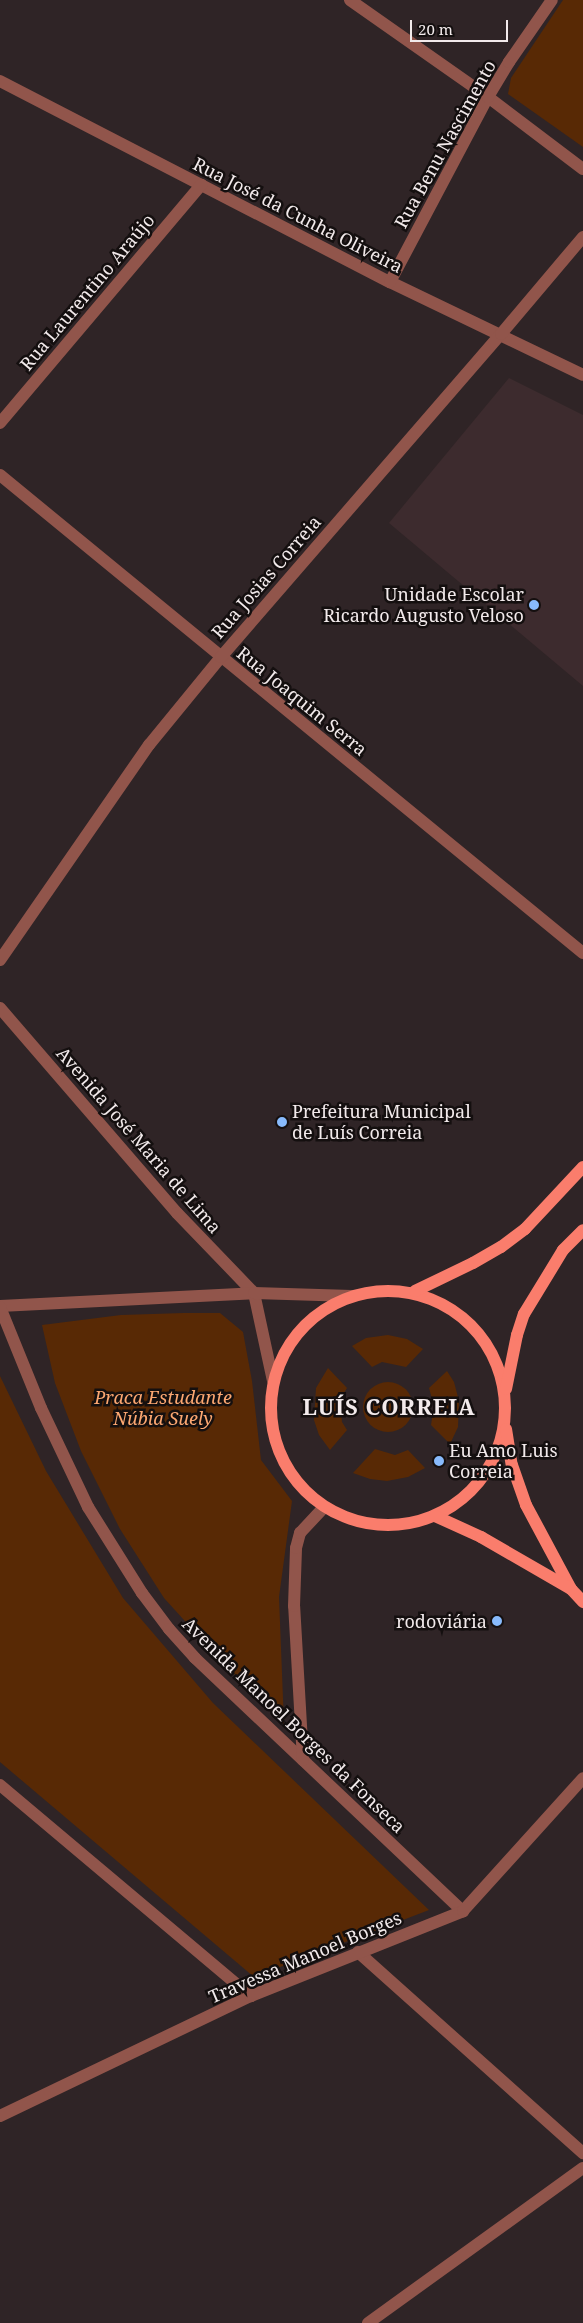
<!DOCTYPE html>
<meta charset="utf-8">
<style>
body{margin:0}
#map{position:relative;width:583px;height:2323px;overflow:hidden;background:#2f2426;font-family:"Noto Serif",serif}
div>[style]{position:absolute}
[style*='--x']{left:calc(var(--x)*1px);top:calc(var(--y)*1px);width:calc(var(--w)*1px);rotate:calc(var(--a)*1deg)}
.built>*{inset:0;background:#3d2b2e}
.green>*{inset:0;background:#582905}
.round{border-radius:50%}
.minor>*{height:12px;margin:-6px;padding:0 6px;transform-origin:6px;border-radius:6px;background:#91554b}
.tertiary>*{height:12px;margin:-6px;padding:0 6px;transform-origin:6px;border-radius:6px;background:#91554b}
.primary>*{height:12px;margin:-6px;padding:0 6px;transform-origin:6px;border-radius:6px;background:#fa7d6c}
.primary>.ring{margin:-6px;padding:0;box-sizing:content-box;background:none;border:12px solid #fa7d6c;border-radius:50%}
.dots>*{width:14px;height:14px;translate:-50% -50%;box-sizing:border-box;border:2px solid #140f0f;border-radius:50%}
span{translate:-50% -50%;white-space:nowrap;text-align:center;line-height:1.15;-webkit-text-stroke:5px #140f0f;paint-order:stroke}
.street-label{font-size:18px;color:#f2eaeb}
.poi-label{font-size:18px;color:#f2eaeb}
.right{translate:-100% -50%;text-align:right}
.left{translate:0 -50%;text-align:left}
.park-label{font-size:18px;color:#fca771;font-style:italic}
.district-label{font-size:22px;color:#f2eaeb;font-weight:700;letter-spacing:1px}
.scale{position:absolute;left:410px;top:20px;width:98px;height:22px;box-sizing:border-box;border:2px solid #f2eaeb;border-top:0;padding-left:6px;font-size:15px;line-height:18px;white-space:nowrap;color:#f2eaeb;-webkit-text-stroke:4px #140f0f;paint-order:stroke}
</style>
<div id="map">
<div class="built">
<i style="clip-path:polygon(509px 378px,583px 415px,583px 686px,389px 523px)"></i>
</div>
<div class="green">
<i style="clip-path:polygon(563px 0,583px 0,583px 147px,508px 94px,511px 78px)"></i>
<i style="clip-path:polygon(184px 1313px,220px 1313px,243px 1332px,252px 1381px,261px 1460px,292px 1501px,279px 1597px,284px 1724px,223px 1663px,164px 1598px,120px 1529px,81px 1451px,55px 1383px,42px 1325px,121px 1315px)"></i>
<i style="clip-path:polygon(388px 1335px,407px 1339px,423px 1349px,406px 1367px,382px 1362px,372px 1367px,352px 1346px,366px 1338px)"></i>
<i style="clip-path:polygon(328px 1368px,347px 1388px,341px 1398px,341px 1412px,342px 1422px,347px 1430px,330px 1450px,319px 1435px,314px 1420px,316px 1388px)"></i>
<i style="clip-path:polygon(447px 1371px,454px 1382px,459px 1401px,458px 1427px,450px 1444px,431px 1425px,434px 1406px,429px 1388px)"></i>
<i style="clip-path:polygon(0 1376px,46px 1471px,123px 1598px,213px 1703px,429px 1910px,254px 1977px,0 1762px)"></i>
<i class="round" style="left:363px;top:1382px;width:50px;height:50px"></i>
<i style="clip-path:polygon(375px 1449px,395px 1455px,408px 1450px,425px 1468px,408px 1477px,387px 1481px,370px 1479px,353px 1473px)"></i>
</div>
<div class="minor">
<i style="--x:350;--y:0;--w:169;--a:35.1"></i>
<i style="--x:488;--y:97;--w:119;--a:37.2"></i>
<i style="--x:0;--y:81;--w:439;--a:27.3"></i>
<i style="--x:390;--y:282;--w:214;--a:25.7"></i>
<i style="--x:390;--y:282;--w:209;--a:-62.1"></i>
<i style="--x:488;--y:97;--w:41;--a:-59"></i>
<i style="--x:509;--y:62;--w:75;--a:-55.3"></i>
<i style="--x:0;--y:423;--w:312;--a:-49.8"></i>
<i style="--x:0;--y:475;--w:754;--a:39.35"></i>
<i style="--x:0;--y:1008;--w:271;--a:49.2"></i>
<i style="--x:177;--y:1213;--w:111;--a:46.1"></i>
<i style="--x:254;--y:1293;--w:90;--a:77.8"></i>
<i style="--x:0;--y:1306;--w:254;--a:-2.9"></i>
<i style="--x:254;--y:1293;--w:98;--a:1.8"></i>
<i style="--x:0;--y:1307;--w:109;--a:67.9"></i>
<i style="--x:41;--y:1408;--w:110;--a:64.6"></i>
<i style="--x:88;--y:1507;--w:102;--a:57.9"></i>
<i style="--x:142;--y:1593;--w:45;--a:53.1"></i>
<i style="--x:169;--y:1629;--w:39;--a:48"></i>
<i style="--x:195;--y:1658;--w:369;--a:43.4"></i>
<i style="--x:303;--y:1760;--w:154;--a:-93.3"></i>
<i style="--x:294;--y:1606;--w:58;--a:-88"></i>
<i style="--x:296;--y:1548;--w:16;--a:-75"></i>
<i style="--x:300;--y:1533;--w:35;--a:-47"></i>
<i style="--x:0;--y:1785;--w:328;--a:40.1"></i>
<i style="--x:358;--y:1952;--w:302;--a:41.8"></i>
<i style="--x:0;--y:2116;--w:278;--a:-25.6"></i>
<i style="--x:251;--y:1996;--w:228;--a:-21.8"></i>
<i style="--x:463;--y:1911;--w:179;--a:-47.9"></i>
<i style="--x:368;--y:2323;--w:265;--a:-35.8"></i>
</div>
<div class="tertiary">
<i style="--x:0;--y:960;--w:262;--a:-55.3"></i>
<i style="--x:149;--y:745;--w:114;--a:-50.7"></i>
<i style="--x:221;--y:657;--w:427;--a:-49.1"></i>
<i style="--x:501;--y:334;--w:127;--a:-49.8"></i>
</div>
<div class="primary">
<i class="ring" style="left:271px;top:1291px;width:222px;height:222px"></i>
<i style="--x:415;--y:1291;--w:64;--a:-25.8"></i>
<i style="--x:473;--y:1263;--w:32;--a:-30"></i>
<i style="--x:501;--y:1247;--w:30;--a:-37"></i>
<i style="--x:525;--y:1229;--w:85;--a:-46.9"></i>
<i style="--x:506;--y:1389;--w:55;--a:-78.5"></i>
<i style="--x:517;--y:1335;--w:22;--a:-72"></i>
<i style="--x:524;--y:1314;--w:75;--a:-58.6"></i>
<i style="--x:563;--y:1250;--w:28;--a:-45"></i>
<i style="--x:506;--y:1429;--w:36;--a:81"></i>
<i style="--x:512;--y:1465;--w:42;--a:70.7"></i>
<i style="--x:526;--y:1505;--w:95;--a:61.8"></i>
<i style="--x:571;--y:1589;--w:18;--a:47"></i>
<i style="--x:435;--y:1516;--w:51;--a:24.5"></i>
<i style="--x:481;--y:1537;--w:104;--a:30"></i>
</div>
<div class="dots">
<i style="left:534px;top:605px;background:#88bafc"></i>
<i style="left:282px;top:1122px;background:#88bafc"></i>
<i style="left:439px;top:1461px;background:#88bafc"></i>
<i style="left:497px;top:1621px;background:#88bafc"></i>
</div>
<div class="street-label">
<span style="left:445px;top:144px;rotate:-61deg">Rua Benu Nascimento</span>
<span style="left:298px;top:215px;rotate:27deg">Rua José da Cunha Oliveira</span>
<span style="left:87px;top:292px;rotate:-50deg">Rua Laurentino Araújo</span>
<span style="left:266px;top:577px;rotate:-49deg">Rua Josias Correia</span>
<span style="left:302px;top:701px;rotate:39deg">Rua Joaquim Serra</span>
<span style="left:139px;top:1140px;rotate:49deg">Avenida José Maria de Lima</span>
<span style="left:294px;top:1725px;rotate:44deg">Avenida Manoel Borges da Fonseca</span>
<span style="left:305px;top:1957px;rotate:-23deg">Travessa Manoel Borges</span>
</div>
<div class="poi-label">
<span class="right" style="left:524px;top:605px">Unidade Escolar<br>Ricardo Augusto Veloso</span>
<span class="left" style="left:292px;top:1122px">Prefeitura Municipal<br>de Luís Correia</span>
<span class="left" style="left:449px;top:1461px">Eu Amo Luis<br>Correia</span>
<span class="right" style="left:487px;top:1621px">rodoviária</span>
</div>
<div class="park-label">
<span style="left:163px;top:1408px">Praca Estudante<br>Núbia Suely</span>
</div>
<div class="district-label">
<span style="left:389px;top:1407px">LUÍS CORREIA</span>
</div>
<div class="scale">20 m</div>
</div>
